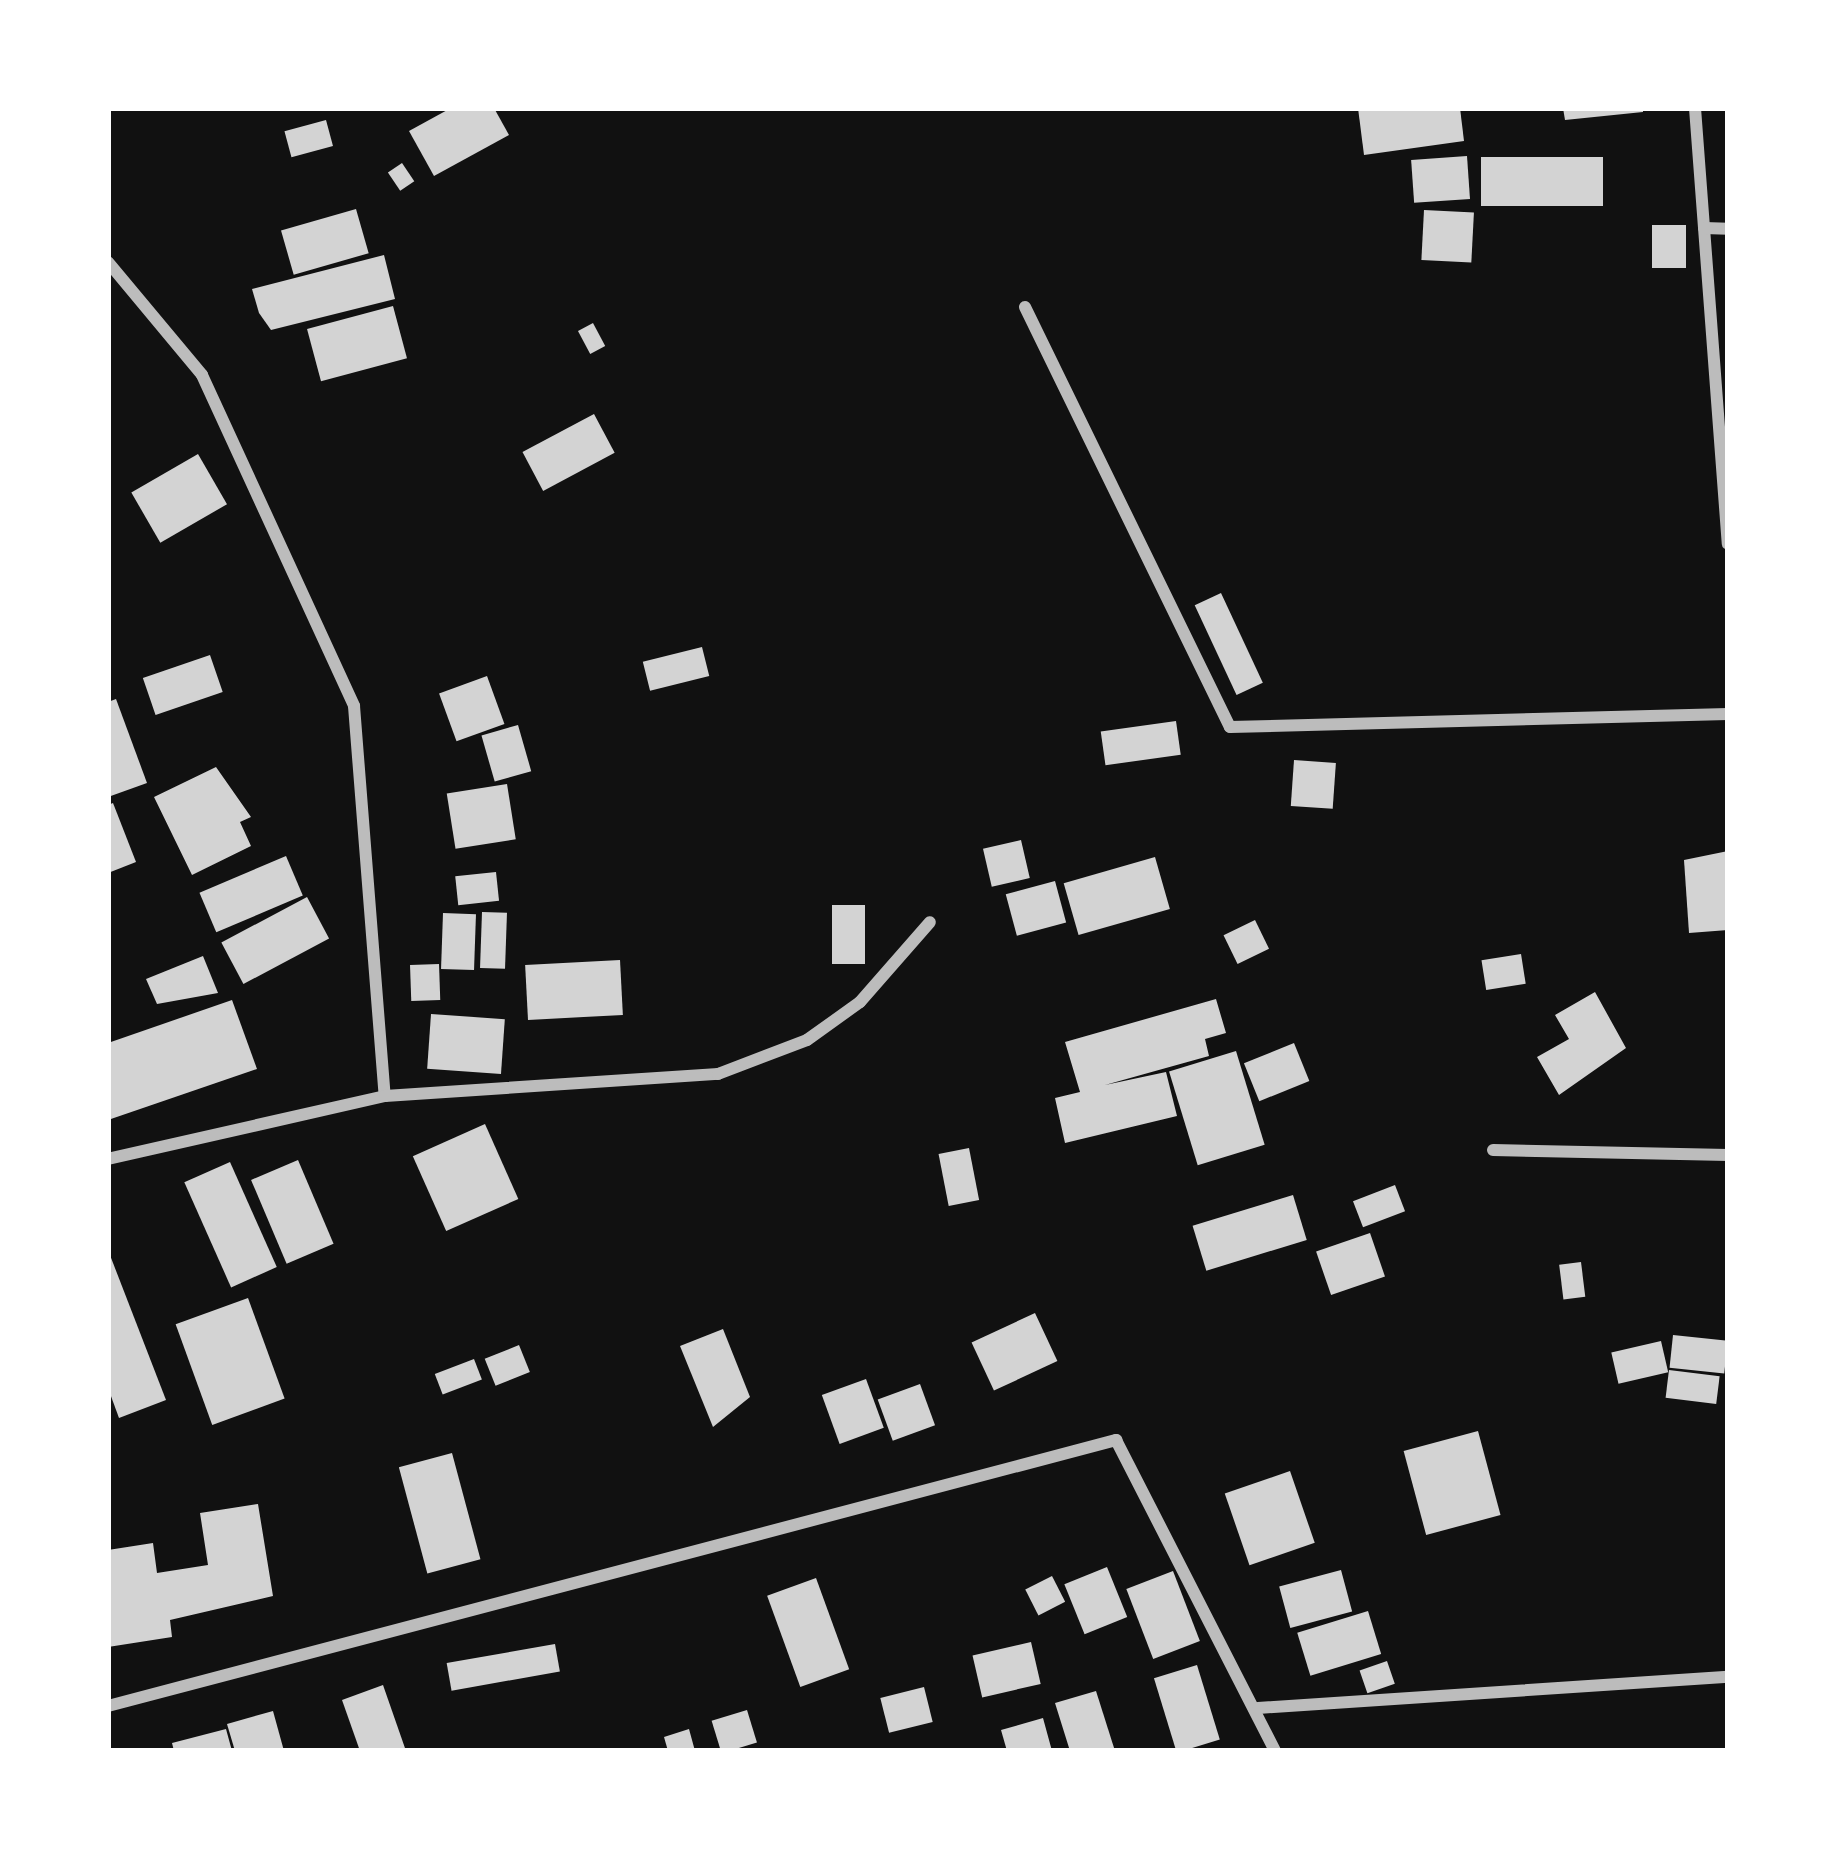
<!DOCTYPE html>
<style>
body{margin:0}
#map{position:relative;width:1836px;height:1859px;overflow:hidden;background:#111;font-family:Karla,sans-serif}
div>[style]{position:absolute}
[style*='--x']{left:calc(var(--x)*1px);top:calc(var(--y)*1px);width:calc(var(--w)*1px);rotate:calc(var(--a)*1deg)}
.building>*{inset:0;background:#d3d3d3;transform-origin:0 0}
.minor>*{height:12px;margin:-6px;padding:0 6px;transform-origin:6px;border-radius:6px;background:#bcbcbc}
span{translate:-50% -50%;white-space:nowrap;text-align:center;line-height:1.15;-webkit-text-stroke:12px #fff;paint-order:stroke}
.frame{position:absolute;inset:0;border:111px solid #fff;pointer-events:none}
</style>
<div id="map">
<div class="building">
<i style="clip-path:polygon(451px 108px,494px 108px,509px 135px,434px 176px,409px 131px)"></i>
<i style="clip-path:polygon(1358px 108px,1460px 108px,1464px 141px,1364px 155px)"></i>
<i style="clip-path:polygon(1563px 108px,1643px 108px,1643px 112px,1565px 120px)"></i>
<i style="left:326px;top:120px;width:27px;height:43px;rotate:75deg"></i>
<i style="left:1467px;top:156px;width:43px;height:56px;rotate:86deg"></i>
<i style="left:1481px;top:157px;width:122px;height:49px"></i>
<i style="left:402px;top:163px;width:22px;height:17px;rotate:56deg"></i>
<i style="left:356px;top:209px;width:46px;height:78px;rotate:74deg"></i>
<i style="left:1424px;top:210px;width:50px;height:50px;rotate:3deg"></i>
<i style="left:1652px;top:225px;width:34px;height:43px"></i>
<i style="clip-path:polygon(384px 255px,395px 299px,271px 330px,259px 313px,252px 289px)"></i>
<i style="left:393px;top:306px;width:54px;height:89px;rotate:75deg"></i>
<i style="left:593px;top:323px;width:26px;height:17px;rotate:62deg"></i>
<i style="left:594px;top:414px;width:44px;height:81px;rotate:62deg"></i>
<i style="left:198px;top:454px;width:58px;height:77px;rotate:60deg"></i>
<i style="left:1221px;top:593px;width:99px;height:29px;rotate:65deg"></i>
<i style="left:702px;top:647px;width:30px;height:61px;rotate:76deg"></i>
<i style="left:210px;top:655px;width:39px;height:71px;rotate:71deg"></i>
<i style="left:487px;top:676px;width:51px;height:51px;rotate:70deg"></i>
<i style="clip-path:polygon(116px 699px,147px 783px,108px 797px,108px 702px)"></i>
<i style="left:1176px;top:721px;width:34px;height:76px;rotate:82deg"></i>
<i style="left:518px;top:725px;width:48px;height:38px;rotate:74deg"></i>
<i style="left:1294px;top:760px;width:42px;height:46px;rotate:4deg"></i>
<i style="clip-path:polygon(216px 767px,251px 817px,240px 822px,251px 846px,192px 875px,154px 797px)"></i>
<i style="left:507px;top:784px;width:56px;height:61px;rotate:81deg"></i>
<i style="clip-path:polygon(113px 803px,136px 862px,108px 873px,108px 805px)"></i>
<i style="left:1021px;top:840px;width:39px;height:39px;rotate:77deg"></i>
<i style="clip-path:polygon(1728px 851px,1728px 930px,1689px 933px,1684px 860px)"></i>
<i style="left:286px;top:856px;width:43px;height:94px;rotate:67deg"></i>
<i style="left:1155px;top:857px;width:54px;height:95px;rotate:74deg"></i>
<i style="left:496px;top:872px;width:29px;height:41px;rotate:84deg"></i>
<i style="left:1055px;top:881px;width:43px;height:51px;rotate:75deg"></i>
<i style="left:307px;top:897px;width:47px;height:97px;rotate:62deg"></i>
<i style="left:832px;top:905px;width:33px;height:59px"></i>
<i style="left:482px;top:912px;width:25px;height:56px;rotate:2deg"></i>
<i style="left:443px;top:913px;width:33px;height:56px;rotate:2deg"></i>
<i style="left:1255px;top:920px;width:32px;height:35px;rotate:64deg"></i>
<i style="left:1521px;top:954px;width:30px;height:40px;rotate:81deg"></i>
<i style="clip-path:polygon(203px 956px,218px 993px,157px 1004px,146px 979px)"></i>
<i style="left:620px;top:960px;width:55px;height:95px;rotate:87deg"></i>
<i style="left:439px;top:964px;width:36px;height:29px;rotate:88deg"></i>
<i style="clip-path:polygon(1595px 992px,1626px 1048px,1559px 1095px,1537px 1057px,1569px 1039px,1555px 1015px)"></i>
<i style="clip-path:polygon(1216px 999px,1226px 1033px,1205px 1039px,1209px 1056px,1105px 1085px,1166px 1072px,1177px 1116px,1065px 1143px,1055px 1098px,1080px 1092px,1065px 1042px)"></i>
<i style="clip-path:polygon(232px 1000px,257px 1069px,108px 1120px,108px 1043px)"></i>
<i style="left:431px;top:1014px;width:74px;height:55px;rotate:4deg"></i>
<i style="left:1294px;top:1043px;width:41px;height:54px;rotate:68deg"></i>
<i style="left:1236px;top:1051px;width:98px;height:70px;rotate:73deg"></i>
<i style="left:485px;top:1124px;width:82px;height:79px;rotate:66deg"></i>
<i style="left:969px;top:1148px;width:53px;height:31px;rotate:79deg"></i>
<i style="left:298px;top:1160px;width:91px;height:51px;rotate:67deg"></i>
<i style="left:230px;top:1162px;width:115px;height:50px;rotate:66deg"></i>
<i style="left:1395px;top:1185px;width:28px;height:45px;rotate:69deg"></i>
<i style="left:1293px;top:1195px;width:47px;height:105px;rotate:73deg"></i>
<i style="left:1370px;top:1233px;width:46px;height:57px;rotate:71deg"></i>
<i style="clip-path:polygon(108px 1250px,166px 1400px,119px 1418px,108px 1388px)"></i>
<i style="left:1581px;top:1262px;width:35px;height:22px;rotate:83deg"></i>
<i style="left:248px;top:1298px;width:107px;height:77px;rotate:70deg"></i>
<i style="left:1035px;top:1313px;width:53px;height:70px;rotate:65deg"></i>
<i style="clip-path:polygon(723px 1329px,750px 1397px,713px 1427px,680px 1346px)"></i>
<i style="left:1673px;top:1335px;width:55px;height:33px;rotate:6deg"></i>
<i style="left:1661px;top:1341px;width:32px;height:51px;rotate:77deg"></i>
<i style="left:519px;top:1345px;width:29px;height:37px;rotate:68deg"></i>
<i style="left:474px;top:1359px;width:22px;height:42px;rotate:69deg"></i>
<i style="left:1669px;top:1370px;width:51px;height:28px;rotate:7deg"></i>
<i style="left:866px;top:1379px;width:52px;height:47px;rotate:70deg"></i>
<i style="left:920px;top:1384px;width:44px;height:45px;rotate:70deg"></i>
<i style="left:1478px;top:1431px;width:87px;height:77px;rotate:75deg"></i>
<i style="left:452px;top:1453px;width:110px;height:55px;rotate:75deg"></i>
<i style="left:1290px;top:1471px;width:76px;height:69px;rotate:71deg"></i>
<i style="clip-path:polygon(258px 1504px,273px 1596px,170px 1620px,172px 1637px,108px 1647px,108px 1550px,153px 1543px,157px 1573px,208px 1565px,200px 1513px)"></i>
<i style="left:1107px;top:1567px;width:54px;height:46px;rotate:68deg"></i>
<i style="left:1341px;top:1570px;width:43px;height:64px;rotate:75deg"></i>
<i style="left:1173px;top:1571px;width:75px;height:50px;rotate:69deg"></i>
<i style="left:1052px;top:1576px;width:29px;height:30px;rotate:63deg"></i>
<i style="left:816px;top:1578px;width:97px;height:52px;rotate:70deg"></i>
<i style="left:1368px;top:1611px;width:45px;height:74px;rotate:73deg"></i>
<i style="left:1031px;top:1642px;width:43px;height:60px;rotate:77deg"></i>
<i style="left:555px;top:1644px;width:28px;height:110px;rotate:80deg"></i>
<i style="left:1387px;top:1661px;width:24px;height:29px;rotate:71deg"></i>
<i style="left:1197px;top:1665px;width:78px;height:45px;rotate:73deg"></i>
<i style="clip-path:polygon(383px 1685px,406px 1751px,360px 1751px,342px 1700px)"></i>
<i style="left:924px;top:1687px;width:36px;height:45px;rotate:76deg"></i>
<i style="clip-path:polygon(1096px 1691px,1115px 1751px,1070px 1751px,1055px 1703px)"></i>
<i style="left:747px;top:1710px;width:34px;height:37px;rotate:73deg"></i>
<i style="clip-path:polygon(273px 1711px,284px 1751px,235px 1751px,227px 1724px)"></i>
<i style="clip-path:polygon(1043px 1718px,1052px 1751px,1007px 1751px,1001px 1730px)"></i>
<i style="clip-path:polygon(226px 1729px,232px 1751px,174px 1751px,172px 1743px)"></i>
<i style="clip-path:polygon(689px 1729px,695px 1751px,668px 1751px,664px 1737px)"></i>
</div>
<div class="minor">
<i style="--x:1695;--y:108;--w:437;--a:85.7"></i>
<i style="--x:1704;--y:228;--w:24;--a:2"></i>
<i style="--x:108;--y:262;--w:147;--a:50.2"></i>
<i style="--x:202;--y:375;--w:364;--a:65.3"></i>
<i style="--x:354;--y:706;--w:391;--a:85.5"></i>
<i style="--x:385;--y:1096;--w:284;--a:167.2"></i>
<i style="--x:1025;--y:307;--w:467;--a:64"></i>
<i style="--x:1230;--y:727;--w:498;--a:-1.5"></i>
<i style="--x:385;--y:1096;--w:334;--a:-3.8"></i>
<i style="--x:718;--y:1074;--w:95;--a:-20.9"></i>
<i style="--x:807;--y:1040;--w:65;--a:-35.6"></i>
<i style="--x:860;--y:1002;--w:106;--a:-48.8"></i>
<i style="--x:1493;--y:1150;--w:235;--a:1.2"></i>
<i style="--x:108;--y:1706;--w:1043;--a:-14.78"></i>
<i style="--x:1116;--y:1440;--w:349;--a:62.9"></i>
<i style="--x:1258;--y:1708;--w:471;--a:-3.8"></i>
</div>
<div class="frame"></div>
</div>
